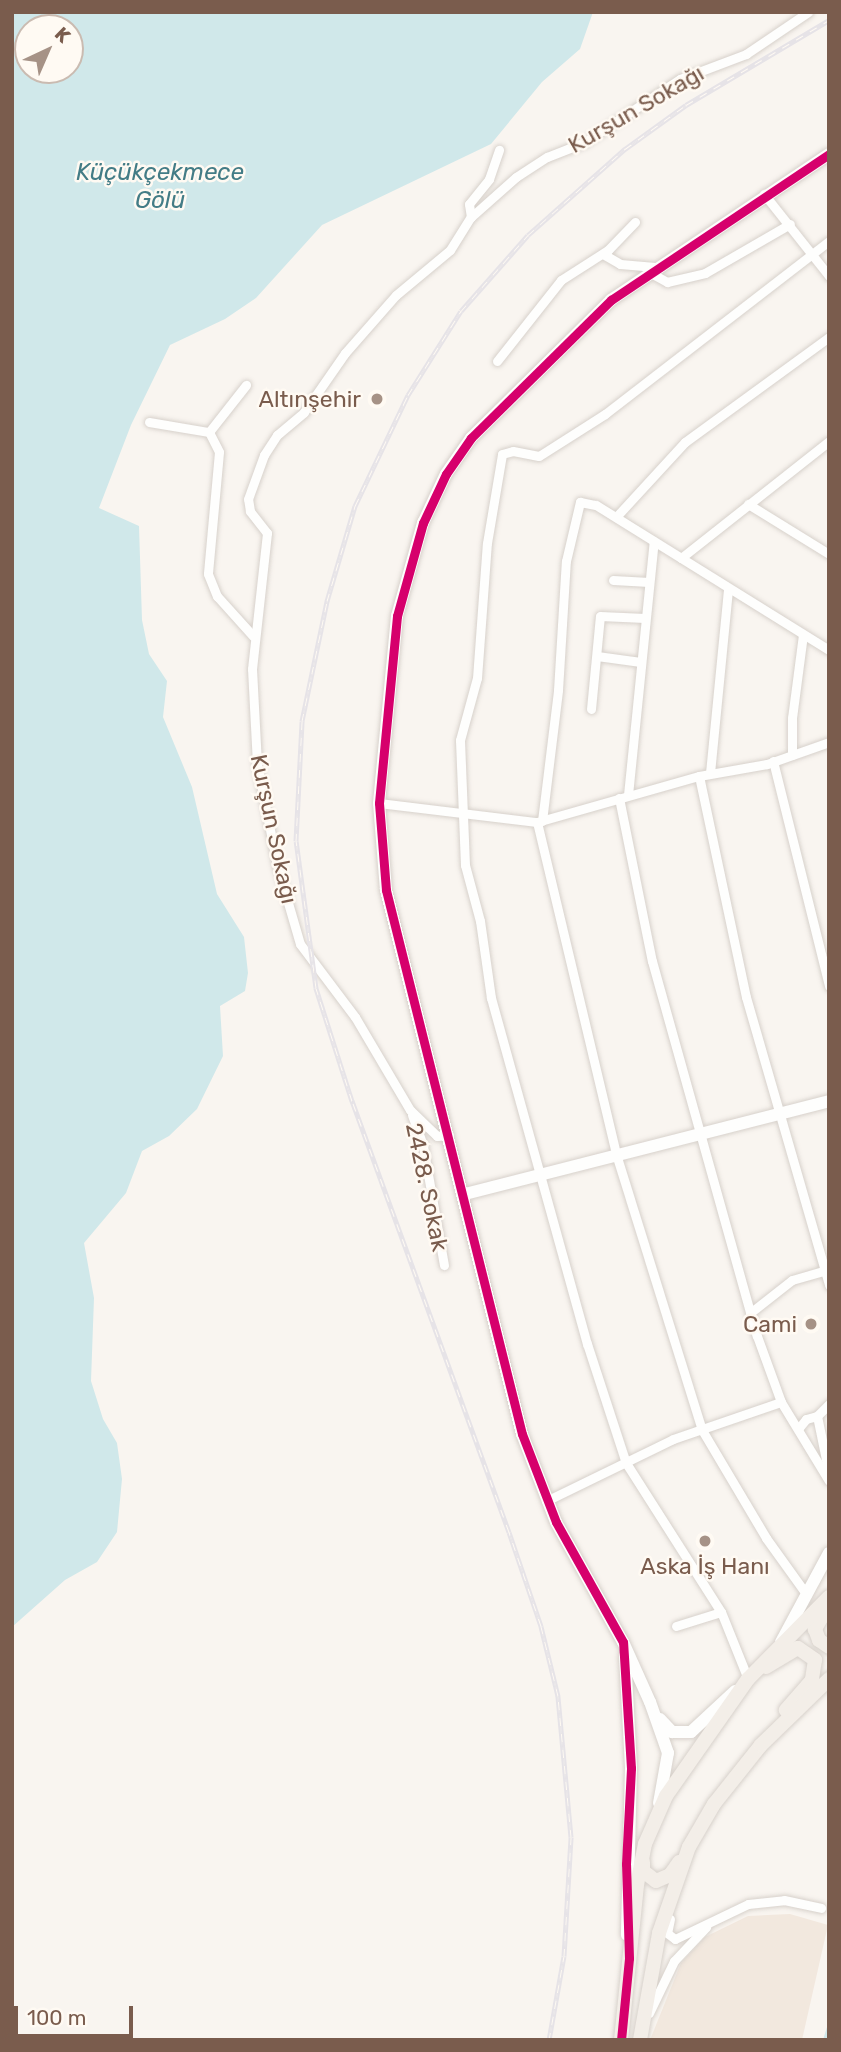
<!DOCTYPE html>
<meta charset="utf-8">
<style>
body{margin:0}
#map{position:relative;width:841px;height:2052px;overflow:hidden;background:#f9f5f0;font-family:Rubik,sans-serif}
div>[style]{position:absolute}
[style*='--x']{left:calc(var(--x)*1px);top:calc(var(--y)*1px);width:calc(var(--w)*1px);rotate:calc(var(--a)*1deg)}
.residential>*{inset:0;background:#f2e8de}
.water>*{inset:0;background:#d0e8ea}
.stream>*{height:2.5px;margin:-1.25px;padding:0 1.25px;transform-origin:1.25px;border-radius:1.25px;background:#d0e8ea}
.roads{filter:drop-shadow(0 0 2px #d7d1cb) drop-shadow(0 0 2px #d7d1cb)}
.street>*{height:9px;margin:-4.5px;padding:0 4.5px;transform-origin:4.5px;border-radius:4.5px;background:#fefefd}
.secondary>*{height:12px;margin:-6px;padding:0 6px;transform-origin:6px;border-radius:6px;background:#fefefd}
.primary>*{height:14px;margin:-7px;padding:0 7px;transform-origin:7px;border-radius:7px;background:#f3eee8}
.rail>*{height:5px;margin-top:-2.5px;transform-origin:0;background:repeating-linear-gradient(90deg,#fffaf3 0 8px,#e6e3e7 0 16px);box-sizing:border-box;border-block:2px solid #e6e3e7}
.cycleway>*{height:9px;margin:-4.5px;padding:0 4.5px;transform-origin:4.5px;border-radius:4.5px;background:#d6006c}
.dots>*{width:19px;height:19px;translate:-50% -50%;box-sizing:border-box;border:4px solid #fffaf3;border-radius:50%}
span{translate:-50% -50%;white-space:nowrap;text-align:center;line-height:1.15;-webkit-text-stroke:5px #fffaf3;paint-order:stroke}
.street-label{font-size:23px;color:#7a5c4d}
.poi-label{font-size:23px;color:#7a5c4d}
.right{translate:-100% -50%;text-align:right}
.water-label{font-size:24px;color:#437c86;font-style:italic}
.frame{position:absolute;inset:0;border:14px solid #7a5c4d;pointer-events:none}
.north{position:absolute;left:14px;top:14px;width:70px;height:70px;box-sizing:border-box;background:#fffaf3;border:2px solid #cabbb1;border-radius:50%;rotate:44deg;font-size:19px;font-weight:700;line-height:28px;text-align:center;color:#7a5c4d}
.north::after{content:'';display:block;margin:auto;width:24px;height:32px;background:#a69286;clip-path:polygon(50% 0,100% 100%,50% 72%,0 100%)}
.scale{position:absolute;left:14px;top:2006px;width:119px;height:32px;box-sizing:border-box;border:4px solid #7a5c4d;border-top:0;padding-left:9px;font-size:21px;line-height:24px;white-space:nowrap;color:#7a5c4d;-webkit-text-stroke:5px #fffaf3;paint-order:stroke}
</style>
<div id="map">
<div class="residential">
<i style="clip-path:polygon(790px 1914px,828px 1925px,802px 2040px,650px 2040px,681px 1963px,705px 1937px,748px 1916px)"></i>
</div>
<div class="water">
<i style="clip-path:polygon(evenodd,12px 12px,593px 12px,580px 49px,542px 82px,491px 144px,322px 225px,256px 298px,225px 319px,170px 345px,131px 425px,99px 508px,139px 526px,142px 620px,149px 654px,167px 681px,163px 717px,192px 787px,217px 894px,244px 937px,248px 973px,245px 991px,220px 1006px,223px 1056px,197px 1109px,169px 1136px,142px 1151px,126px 1193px,84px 1243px,94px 1298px,91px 1381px,103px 1419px,117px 1443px,122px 1479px,117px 1532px,97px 1562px,65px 1580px,12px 1627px,12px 12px,28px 28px,70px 28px,70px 70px,28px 70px,28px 28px)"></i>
</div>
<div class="stream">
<i style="--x:824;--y:2040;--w:17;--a:-73"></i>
</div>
<div class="roads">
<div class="street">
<i style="--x:764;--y:194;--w:105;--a:51.6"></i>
<i style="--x:471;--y:217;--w:13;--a:-99"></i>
<i style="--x:469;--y:204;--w:32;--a:-51"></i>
<i style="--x:489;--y:179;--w:31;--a:-71"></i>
<i style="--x:603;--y:254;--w:20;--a:30"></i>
<i style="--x:620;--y:264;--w:38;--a:5"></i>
<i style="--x:649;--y:272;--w:21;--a:29"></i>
<i style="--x:667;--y:282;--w:39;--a:-13"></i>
<i style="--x:705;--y:273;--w:98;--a:-30"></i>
<i style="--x:497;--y:361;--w:103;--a:-51.7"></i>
<i style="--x:561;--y:280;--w:56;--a:-32.6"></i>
<i style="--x:608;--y:250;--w:39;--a:-46"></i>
<i style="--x:149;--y:422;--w:61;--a:9.5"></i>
<i style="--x:209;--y:432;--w:22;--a:63"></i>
<i style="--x:219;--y:452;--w:122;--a:95.2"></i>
<i style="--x:208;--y:574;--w:24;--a:68"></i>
<i style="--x:217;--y:596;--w:54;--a:48"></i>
<i style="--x:209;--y:432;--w:60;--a:-51.8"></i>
<i style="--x:748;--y:504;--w:95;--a:31.7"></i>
<i style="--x:616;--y:517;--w:102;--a:-47.4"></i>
<i style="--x:685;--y:442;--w:178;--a:-36.1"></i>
<i style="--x:681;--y:558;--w:189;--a:-38.3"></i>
<i style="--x:613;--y:580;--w:36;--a:3"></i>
<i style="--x:597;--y:656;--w:44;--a:7.8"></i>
<i style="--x:591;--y:709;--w:93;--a:-84.5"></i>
<i style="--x:600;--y:616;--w:45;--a:2.5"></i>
<i style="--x:792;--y:755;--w:37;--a:-90"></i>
<i style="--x:792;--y:718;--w:84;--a:-82.5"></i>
<i style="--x:773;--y:761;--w:232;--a:76"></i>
<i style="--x:710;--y:773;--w:186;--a:-84.4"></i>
<i style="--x:699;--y:776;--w:226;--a:78"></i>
<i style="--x:746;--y:997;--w:300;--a:73.9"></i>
<i style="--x:628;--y:795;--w:255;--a:-84.2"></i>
<i style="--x:619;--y:798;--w:166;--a:78.6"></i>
<i style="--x:652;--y:961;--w:389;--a:74.4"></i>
<i style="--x:757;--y:1336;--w:70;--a:70"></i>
<i style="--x:781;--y:1402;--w:92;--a:58.7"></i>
<i style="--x:379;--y:803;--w:159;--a:6.9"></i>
<i style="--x:537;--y:822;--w:168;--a:-15.9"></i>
<i style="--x:699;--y:776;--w:69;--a:-10"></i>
<i style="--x:767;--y:764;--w:66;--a:-19.5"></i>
<i style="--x:542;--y:821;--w:132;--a:-83"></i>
<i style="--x:558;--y:690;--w:129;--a:-86.5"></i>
<i style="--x:566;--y:561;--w:61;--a:-76.7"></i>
<i style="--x:580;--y:502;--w:16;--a:11"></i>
<i style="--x:596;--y:505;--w:274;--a:31.9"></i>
<i style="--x:537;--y:822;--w:341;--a:76.6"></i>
<i style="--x:616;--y:1154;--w:289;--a:72.7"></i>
<i style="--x:702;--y:1430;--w:126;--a:59.3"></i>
<i style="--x:766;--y:1538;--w:70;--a:54.3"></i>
<i style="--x:412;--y:1115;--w:33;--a:70"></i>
<i style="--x:423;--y:1146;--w:121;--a:80"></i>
<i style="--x:449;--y:1135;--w:12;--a:175"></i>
<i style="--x:437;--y:1136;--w:37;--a:-136"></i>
<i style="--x:410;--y:1110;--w:108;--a:-120.6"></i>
<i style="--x:355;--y:1017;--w:91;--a:-127"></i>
<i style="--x:300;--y:944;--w:82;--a:-106.2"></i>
<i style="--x:277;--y:865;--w:103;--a:-101.2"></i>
<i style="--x:257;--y:764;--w:95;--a:-93"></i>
<i style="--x:252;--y:669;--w:137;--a:-83.7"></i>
<i style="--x:267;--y:533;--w:28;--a:-128"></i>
<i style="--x:250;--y:511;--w:12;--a:-99"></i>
<i style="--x:248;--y:499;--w:47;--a:-70"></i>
<i style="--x:264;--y:455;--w:24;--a:-57"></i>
<i style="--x:277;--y:435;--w:35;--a:-40"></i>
<i style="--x:304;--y:412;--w:72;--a:-55.2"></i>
<i style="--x:345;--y:353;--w:77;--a:-48.7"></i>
<i style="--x:396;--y:295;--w:70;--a:-39.8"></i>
<i style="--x:450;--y:250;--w:39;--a:-58"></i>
<i style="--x:471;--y:217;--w:60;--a:-41.6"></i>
<i style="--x:516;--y:177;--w:37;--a:-33"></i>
<i style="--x:547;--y:157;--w:41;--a:-21.5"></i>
<i style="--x:585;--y:142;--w:114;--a:-33.6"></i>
<i style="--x:680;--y:79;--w:71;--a:-20.7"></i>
<i style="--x:746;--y:54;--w:75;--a:-34.1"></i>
<i style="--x:750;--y:1313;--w:53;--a:-38.2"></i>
<i style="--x:792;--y:1280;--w:32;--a:-16"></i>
<i style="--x:817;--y:1416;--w:17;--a:-45"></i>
<i style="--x:798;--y:1429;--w:13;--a:-51"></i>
<i style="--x:806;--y:1419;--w:11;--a:-15"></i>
<i style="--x:817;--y:1416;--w:59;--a:78.3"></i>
<i style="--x:546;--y:1501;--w:141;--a:-26"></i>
<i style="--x:673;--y:1439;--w:114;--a:-18.9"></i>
<i style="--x:676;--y:1626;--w:47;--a:-17.3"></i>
<i style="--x:748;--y:1679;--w:72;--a:-111.9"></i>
<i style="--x:721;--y:1612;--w:177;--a:-122.5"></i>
<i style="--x:626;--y:1463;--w:125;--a:-108.1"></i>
<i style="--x:587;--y:1344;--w:359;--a:-105.5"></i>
<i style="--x:491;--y:998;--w:78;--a:-98.1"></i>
<i style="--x:480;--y:921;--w:58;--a:-105"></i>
<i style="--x:465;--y:865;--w:125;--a:-92.3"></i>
<i style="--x:460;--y:740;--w:64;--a:-74.7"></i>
<i style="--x:477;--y:678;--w:135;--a:-85.8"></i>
<i style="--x:487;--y:543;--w:90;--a:-80.4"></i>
<i style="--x:502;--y:454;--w:11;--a:-15"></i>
<i style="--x:513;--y:451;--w:26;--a:11"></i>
<i style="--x:539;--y:456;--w:78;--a:-32.5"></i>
<i style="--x:605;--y:414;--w:283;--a:-37.7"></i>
<i style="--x:670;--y:1919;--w:14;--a:102"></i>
<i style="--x:667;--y:1933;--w:10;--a:37"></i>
<i style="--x:675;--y:1939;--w:81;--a:-25.6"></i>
<i style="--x:748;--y:1904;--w:36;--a:-6"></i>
<i style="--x:784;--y:1900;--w:38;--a:12"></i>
<i style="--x:649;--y:2013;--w:58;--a:-64.3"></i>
<i style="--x:674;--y:1961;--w:47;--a:-46.7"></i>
</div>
<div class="secondary">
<i style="--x:465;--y:1194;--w:376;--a:-14.3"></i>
<i style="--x:781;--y:1642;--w:101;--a:-61.7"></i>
<i style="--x:625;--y:1656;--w:112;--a:86.9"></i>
<i style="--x:631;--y:1768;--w:167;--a:91.4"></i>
<i style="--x:660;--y:1719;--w:18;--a:47"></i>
<i style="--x:672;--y:1732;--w:19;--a:0"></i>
<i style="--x:691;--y:1732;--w:60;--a:-43"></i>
<i style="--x:659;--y:1803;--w:51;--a:-79.8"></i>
<i style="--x:668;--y:1753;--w:54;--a:-109.4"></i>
<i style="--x:650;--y:1702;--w:66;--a:-114.2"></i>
<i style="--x:623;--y:1642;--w:137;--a:-119.2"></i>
<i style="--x:556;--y:1522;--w:94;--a:-111.1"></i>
<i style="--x:522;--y:1434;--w:561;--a:-104.04"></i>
<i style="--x:386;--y:890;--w:87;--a:-94.6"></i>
<i style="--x:379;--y:803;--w:188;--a:-84.5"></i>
<i style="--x:397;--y:616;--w:97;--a:-74.4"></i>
<i style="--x:423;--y:523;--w:54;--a:-64.9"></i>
<i style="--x:446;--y:474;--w:44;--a:-55.2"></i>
<i style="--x:471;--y:438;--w:197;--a:-44.6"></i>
<i style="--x:611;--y:300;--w:262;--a:-33.8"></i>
</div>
<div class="primary">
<i style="--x:828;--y:1607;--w:26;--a:121"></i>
<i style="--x:815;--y:1629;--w:12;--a:70"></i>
<i style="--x:819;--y:1640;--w:12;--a:35"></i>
<i style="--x:766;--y:1667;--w:37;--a:-31"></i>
<i style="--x:798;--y:1648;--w:21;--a:35"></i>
<i style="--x:815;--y:1660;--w:20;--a:99"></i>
<i style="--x:812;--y:1680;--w:40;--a:131"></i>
<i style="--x:643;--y:1862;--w:9;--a:90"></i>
<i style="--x:643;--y:1871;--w:16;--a:38"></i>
<i style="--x:656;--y:1881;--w:15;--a:-23"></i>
<i style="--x:670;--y:1875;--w:16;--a:-55"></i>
<i style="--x:621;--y:2040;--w:156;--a:-84.1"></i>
<i style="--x:637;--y:1885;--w:42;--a:-79"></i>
<i style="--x:645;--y:1844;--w:52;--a:-66.4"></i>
<i style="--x:666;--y:1796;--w:143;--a:-55"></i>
<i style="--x:748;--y:1679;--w:115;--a:-45.4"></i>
<i style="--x:640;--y:2040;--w:109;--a:-79.9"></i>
<i style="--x:659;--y:1933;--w:91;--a:-70.8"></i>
<i style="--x:689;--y:1847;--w:50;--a:-59.8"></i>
<i style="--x:714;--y:1804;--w:75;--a:-51.5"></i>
<i style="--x:761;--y:1745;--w:95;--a:-44.1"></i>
</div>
</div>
<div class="rail">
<i style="--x:549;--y:2040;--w:85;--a:-79.9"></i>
<i style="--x:564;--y:1956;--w:119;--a:-86.6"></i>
<i style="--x:571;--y:1837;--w:142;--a:-95.3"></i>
<i style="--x:558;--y:1696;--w:72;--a:-103.7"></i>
<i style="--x:541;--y:1626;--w:99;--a:-108.8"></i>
<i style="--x:509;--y:1532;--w:459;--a:-110"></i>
<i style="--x:352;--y:1101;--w:119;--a:-107.7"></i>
<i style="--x:316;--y:988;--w:148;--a:-97.7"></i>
<i style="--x:296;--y:841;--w:120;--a:-87.1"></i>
<i style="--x:302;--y:721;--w:123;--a:-78.2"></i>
<i style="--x:327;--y:601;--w:99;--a:-73.6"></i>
<i style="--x:355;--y:506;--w:123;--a:-64.5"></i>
<i style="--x:408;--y:395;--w:99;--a:-57.8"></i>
<i style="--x:461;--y:311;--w:101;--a:-48.6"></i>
<i style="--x:528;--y:235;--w:130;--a:-41.6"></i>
<i style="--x:625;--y:149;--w:75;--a:-35.8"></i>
<i style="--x:686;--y:105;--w:166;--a:-30.7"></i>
</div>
<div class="cycleway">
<i style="--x:621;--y:2040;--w:82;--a:-84.4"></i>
<i style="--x:629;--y:1958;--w:94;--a:-91.8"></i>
<i style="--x:626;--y:1864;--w:96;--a:-87"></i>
<i style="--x:631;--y:1768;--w:126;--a:-93.6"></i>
<i style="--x:623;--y:1642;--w:137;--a:-119.2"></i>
<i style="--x:556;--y:1522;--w:94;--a:-111.1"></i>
<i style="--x:522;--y:1434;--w:561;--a:-104.04"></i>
<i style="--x:386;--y:890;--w:87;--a:-94.6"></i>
<i style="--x:379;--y:803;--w:188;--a:-84.5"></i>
<i style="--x:397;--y:616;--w:97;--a:-74.4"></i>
<i style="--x:423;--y:523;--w:54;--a:-64.9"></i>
<i style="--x:446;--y:474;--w:44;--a:-55.2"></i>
<i style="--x:471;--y:438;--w:197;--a:-44.6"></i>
<i style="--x:611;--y:300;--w:262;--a:-33.8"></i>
</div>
<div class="dots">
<i style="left:377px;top:399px;background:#a69286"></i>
<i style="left:811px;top:1324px;background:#a69286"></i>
<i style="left:705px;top:1541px;background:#a69286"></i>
</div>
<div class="street-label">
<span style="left:636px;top:109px;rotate:-30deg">Kurşun Sokağı</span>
<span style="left:274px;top:829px;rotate:78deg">Kurşun Sokağı</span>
<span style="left:427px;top:1187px;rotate:78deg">2428. Sokak</span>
</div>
<div class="poi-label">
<span class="right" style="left:361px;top:399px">Altınşehir</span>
<span class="right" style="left:797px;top:1324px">Cami</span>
<span style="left:705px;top:1566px">Aska İş Hanı</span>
</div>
<div class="water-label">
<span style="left:160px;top:187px">Küçükçekmece<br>Gölü</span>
</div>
<div class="frame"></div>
<div class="north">K</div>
<div class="scale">100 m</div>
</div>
